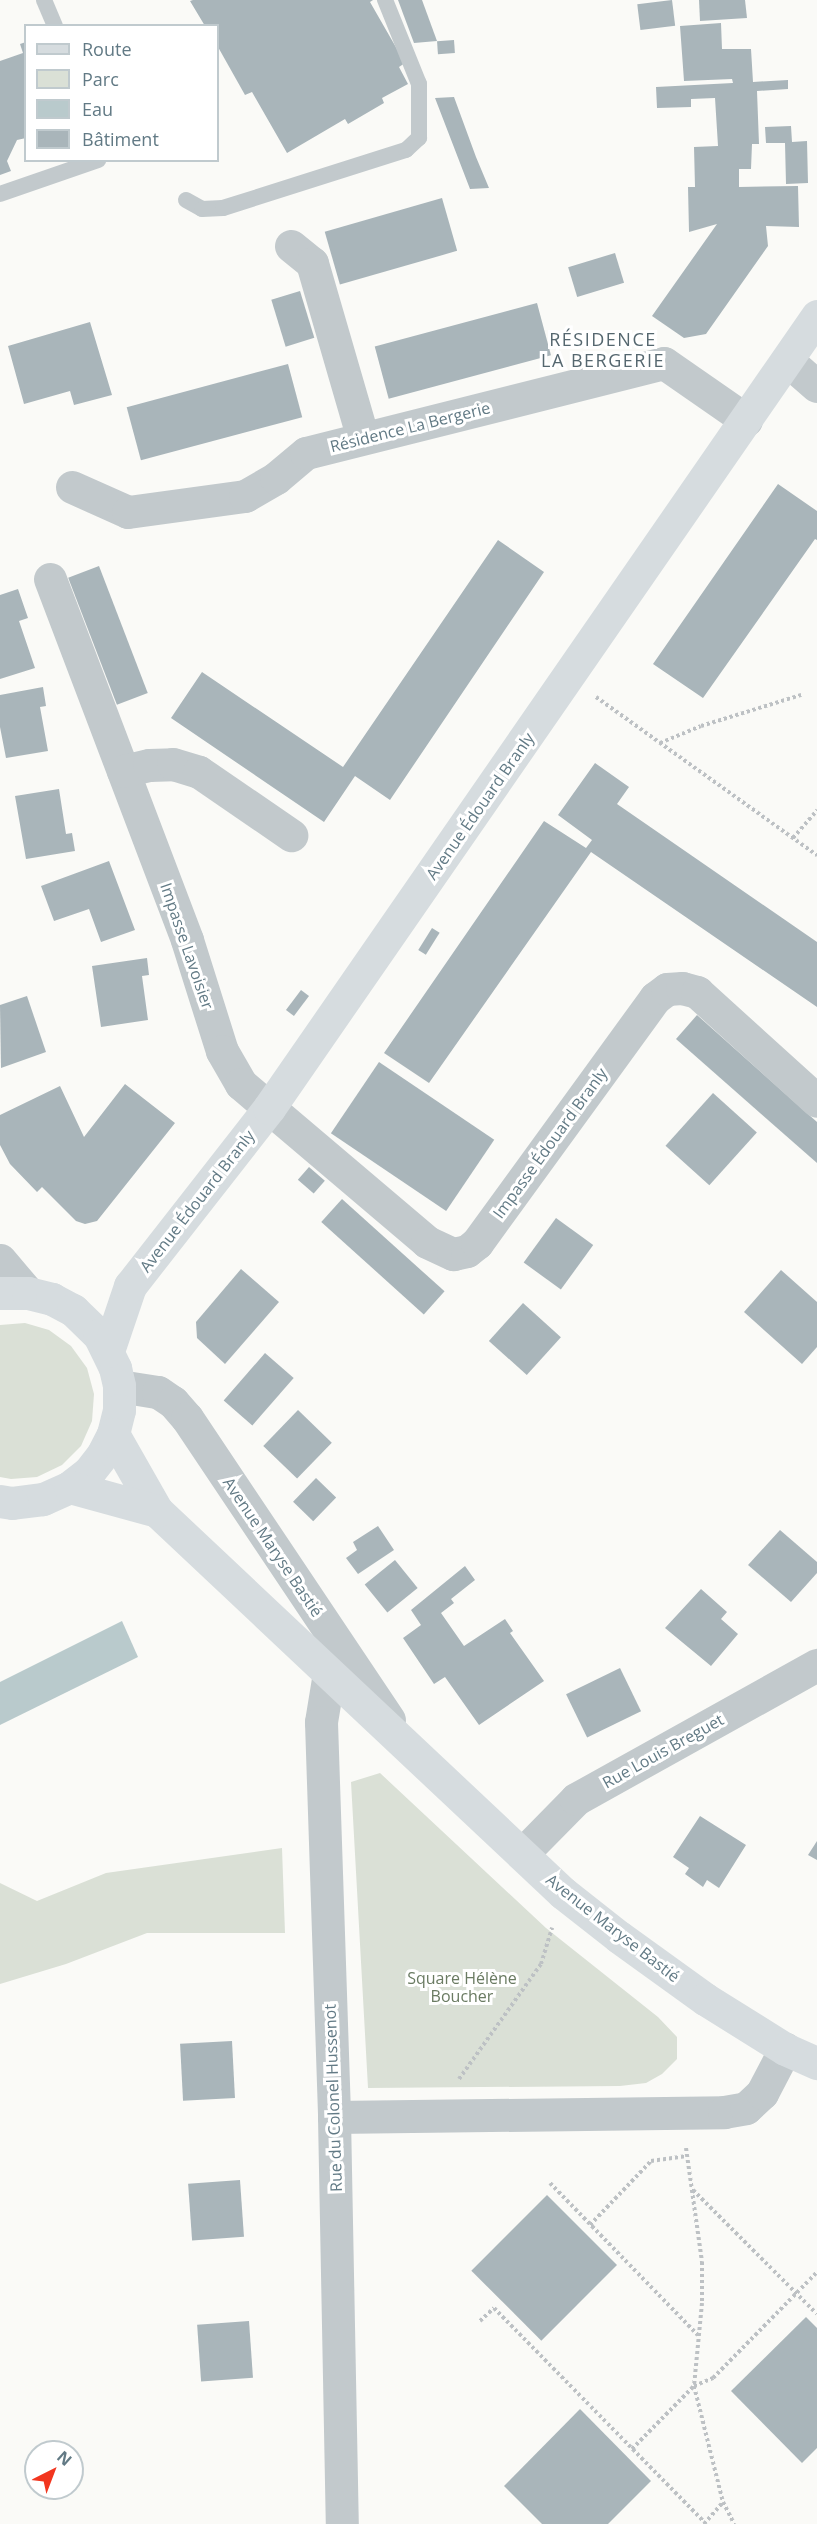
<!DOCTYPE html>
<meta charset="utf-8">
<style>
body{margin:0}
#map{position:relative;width:817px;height:2524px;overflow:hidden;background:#fafaf7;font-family:"Open Sans",sans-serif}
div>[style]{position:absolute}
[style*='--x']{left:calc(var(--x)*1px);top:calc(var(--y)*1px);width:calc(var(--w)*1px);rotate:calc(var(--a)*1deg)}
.green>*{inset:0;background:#dae0d6}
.water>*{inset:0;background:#b9cacc}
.building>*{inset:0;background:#a9b5ba;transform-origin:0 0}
.path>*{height:4px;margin-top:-2px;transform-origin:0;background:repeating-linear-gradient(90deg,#bdc1c4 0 3px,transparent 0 6px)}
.lane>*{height:16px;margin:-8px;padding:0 8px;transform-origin:8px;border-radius:8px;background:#c2c9cc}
.street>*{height:33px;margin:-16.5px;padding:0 16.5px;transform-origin:16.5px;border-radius:16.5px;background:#c2c9cc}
.secondary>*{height:33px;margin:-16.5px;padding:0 16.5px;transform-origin:16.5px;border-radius:16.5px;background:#d6dcdf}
span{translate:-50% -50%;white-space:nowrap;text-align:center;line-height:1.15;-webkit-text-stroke:6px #fff;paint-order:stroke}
.street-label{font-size:16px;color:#627a85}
.park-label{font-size:16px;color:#6a7b62}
.neighbourhood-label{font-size:18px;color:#55676f;letter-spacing:1.5px}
.legend{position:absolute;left:24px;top:24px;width:195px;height:138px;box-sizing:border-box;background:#fff;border:2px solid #c0cace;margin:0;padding:8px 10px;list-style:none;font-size:18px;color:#627a85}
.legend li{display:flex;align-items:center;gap:12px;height:30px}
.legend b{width:30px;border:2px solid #c0cace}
.north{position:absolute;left:24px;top:2440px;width:60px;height:60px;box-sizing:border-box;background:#fff;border:2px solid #c0cace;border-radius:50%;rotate:42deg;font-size:16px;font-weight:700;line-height:24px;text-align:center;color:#627a85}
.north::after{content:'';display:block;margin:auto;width:21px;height:27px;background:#f2361f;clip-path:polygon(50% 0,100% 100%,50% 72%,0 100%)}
</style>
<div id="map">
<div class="green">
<i style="clip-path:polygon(25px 1323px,49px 1330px,71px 1346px,87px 1368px,94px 1394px,92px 1421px,81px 1446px,62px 1465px,37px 1477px,11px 1479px,0 1477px,0 1325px)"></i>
<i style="clip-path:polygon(380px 1773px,546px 1928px,658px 2017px,677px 2037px,677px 2059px,662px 2074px,646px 2083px,620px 2086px,368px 2088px,351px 1782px)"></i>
<i style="clip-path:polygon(282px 1848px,285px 1933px,147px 1933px,66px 1964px,0 1984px,0 1883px,37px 1901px,106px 1873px)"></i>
</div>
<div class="water">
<i style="clip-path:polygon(122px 1621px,138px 1657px,0 1725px,0 1682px)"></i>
</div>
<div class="building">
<i style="clip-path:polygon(193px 0,373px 0,370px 2px,405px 63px,399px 67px,408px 84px,382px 98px,384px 103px,348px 124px,345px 119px,287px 153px,252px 92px,245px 95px,218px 47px,218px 26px,205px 26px,190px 1px)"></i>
<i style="clip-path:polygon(398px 0,422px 0,437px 41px,414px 43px)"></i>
<i style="left:672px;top:0;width:26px;height:35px;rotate:83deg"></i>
<i style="clip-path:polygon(699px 0,745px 0,747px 18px,700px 21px)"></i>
<i style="clip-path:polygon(721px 23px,722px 49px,751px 49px,753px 82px,788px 80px,788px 89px,757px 91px,759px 144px,752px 144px,751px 169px,739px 169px,739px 187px,798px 186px,799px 227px,766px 226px,768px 246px,706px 334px,684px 338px,652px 316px,717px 224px,689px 232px,688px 187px,695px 187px,694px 147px,718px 146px,715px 98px,691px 99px,691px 107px,657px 108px,656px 87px,733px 83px,732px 79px,684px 81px,680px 26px)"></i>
<i style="left:454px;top:40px;width:13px;height:17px;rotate:86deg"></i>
<i style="clip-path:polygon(26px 42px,26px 138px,17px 140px,7px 161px,11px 171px,0 175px,0 61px,23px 53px,20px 44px)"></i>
<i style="clip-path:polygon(454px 97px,476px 157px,489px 188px,470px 189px,435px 98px)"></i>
<i style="clip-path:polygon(791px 126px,792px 142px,807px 141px,808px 183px,786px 184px,785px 143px,766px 143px,765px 127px)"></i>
<i style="left:442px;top:198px;width:55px;height:122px;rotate:74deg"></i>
<i style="left:615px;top:253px;width:31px;height:49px;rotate:73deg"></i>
<i style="left:300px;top:291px;width:49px;height:30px;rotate:73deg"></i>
<i style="left:537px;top:303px;width:54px;height:168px;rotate:75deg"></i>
<i style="clip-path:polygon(90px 322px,112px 395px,74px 405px,70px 391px,24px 404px,8px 346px)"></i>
<i style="left:288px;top:364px;width:55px;height:167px;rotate:75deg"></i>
<i style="clip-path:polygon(778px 484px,817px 511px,817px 540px,815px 539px,703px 698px,653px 664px)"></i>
<i style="clip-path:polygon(498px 540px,544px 572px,390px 800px,355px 776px,324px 822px,171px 718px,202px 672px,343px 767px)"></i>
<i style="left:99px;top:566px;width:136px;height:33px;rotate:69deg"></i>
<i style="clip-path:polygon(18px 589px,28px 618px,19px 621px,35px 668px,0 679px,0 595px)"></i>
<i style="clip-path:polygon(43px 687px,46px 706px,40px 707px,48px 751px,6px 758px,0 727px,0 695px)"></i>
<i style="clip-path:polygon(595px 763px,629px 787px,617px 804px,817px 942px,817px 1007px,591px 852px,429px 1083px,384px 1053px,544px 821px,586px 848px,592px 840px,558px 815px)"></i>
<i style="clip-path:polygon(59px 789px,66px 834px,72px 833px,75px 851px,26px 859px,15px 796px)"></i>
<i style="clip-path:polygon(109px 861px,135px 930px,101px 942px,89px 909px,54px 921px,41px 886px)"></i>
<i style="left:432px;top:928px;width:9px;height:26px;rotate:32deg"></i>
<i style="clip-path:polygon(147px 958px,149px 975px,142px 976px,148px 1020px,101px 1027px,92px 966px)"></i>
<i style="left:301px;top:990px;width:10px;height:25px;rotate:37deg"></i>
<i style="clip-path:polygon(27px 996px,46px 1052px,1px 1068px,0 1005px)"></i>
<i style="clip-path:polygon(697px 1015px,817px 1122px,817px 1163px,676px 1039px)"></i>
<i style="left:379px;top:1062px;width:139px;height:86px;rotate:34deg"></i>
<i style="clip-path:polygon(125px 1084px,175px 1123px,97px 1221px,85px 1224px,76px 1221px,42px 1187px,37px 1192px,10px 1164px,0 1145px,0 1115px,60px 1086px,84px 1137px)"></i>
<i style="left:713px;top:1093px;width:59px;height:71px;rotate:42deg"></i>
<i style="left:309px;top:1167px;width:21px;height:17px;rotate:41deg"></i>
<i style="left:342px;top:1199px;width:138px;height:31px;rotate:42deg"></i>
<i style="left:556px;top:1218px;width:46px;height:55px;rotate:36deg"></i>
<i style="clip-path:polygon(241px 1269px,279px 1302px,225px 1364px,197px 1338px,196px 1322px)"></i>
<i style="clip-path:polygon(781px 1270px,817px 1302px,817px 1347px,802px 1364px,744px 1312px)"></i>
<i style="left:523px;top:1303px;width:51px;height:51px;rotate:42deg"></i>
<i style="left:265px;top:1353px;width:38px;height:63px;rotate:41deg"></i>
<i style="left:298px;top:1410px;width:47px;height:50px;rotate:44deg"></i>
<i style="left:316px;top:1478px;width:28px;height:33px;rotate:44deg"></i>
<i style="clip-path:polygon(378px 1526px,394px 1550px,358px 1574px,346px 1558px,357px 1550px,353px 1542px)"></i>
<i style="clip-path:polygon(780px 1530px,817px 1562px,817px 1573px,791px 1602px,748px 1565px)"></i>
<i style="left:395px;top:1560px;width:36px;height:39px;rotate:51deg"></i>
<i style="clip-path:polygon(465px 1566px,475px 1580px,451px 1599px,454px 1603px,441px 1613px,464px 1646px,505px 1619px,513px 1631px,510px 1633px,544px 1681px,479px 1725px,445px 1677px,434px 1684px,403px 1638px,421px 1625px,411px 1610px)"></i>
<i style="clip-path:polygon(701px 1589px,727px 1612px,721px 1619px,738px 1634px,711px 1666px,665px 1628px)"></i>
<i style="left:620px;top:1668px;width:48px;height:60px;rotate:64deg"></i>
<i style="clip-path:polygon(700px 1816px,746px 1845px,719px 1888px,707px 1880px,703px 1887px,685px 1874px,689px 1868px,673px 1857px)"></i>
<i style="clip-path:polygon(817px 1841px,817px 1860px,808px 1855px)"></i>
<i style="left:232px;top:2041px;width:57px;height:52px;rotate:87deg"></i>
<i style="left:240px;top:2180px;width:57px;height:52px;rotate:86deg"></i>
<i style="left:547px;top:2195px;width:99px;height:107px;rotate:45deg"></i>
<i style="clip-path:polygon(806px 2317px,817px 2328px,817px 2448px,802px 2463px,731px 2391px)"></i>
<i style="left:249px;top:2321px;width:57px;height:52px;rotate:86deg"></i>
<i style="clip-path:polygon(580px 2409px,651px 2481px,608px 2524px,542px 2524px,504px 2486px)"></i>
</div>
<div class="path">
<i style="--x:596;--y:697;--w:272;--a:35.6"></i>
<i style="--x:660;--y:743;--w:44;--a:-22.5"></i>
<i style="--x:701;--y:726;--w:105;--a:-17.2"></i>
<i style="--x:793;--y:838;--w:37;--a:-49"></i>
<i style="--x:459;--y:2079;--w:141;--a:-54.5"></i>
<i style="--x:541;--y:1964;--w:38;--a:-73"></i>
<i style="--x:686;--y:2148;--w:115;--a:82"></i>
<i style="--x:702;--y:2262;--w:41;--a:90"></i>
<i style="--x:702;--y:2303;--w:83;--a:95.5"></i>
<i style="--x:694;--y:2386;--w:120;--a:76"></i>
<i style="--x:723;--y:2502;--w:25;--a:63"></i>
<i style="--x:550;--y:2183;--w:212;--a:45.8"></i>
<i style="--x:693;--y:2190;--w:175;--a:45"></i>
<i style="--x:590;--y:2225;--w:88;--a:-46.4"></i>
<i style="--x:651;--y:2161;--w:36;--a:-8"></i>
<i style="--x:480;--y:2321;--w:19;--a:-43"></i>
<i style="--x:494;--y:2308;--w:301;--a:45.5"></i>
<i style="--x:632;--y:2449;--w:88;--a:-45.5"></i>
<i style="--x:694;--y:2386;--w:21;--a:-23"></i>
<i style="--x:713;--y:2378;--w:148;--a:-45.5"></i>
<i style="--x:704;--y:2524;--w:29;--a:-49"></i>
</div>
<div class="lane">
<i style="--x:44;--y:0;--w:28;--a:67"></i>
<i style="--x:0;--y:194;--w:104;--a:-19.1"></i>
<i style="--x:186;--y:200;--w:18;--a:29"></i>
<i style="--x:202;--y:209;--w:21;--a:-3"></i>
<i style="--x:223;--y:208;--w:192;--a:-17.6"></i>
<i style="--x:406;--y:150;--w:18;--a:-43"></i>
<i style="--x:419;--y:138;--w:54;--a:-90"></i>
<i style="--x:419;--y:84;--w:91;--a:-112"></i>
</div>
<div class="street">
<i style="--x:291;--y:246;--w:27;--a:39"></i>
<i style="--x:312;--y:263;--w:182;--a:73.8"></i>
<i style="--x:788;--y:361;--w:38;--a:41"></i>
<i style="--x:72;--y:487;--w:61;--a:24.1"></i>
<i style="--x:128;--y:512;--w:118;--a:-7.8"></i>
<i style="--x:245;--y:496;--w:36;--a:-30"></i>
<i style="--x:276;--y:478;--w:39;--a:-40"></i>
<i style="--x:306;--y:453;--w:369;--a:-14.1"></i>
<i style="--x:664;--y:363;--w:100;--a:34.8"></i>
<i style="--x:50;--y:579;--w:386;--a:69.2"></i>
<i style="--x:187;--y:940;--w:116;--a:72.5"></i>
<i style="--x:222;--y:1051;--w:38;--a:60"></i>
<i style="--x:241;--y:1084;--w:244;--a:40.3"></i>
<i style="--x:427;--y:1242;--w:29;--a:25"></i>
<i style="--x:453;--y:1254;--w:14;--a:-12"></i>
<i style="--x:467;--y:1251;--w:13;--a:-39"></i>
<i style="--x:477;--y:1243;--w:303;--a:-54"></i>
<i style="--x:655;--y:998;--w:15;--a:-37"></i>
<i style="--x:667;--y:989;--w:15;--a:-4"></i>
<i style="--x:682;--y:988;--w:16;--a:15"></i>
<i style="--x:697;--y:992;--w:162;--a:42.2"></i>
<i style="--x:123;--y:771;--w:27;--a:-13"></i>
<i style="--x:149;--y:765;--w:24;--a:-2"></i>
<i style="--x:173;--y:764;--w:27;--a:17"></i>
<i style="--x:199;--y:772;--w:112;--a:34.4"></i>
<i style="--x:0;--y:1260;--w:43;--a:49.7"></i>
<i style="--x:119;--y:1386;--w:39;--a:9"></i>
<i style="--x:158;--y:1392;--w:18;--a:34"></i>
<i style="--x:173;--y:1402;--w:21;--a:49"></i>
<i style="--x:187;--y:1418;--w:363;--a:56.2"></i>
<i style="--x:329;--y:1673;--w:50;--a:99.3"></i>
<i style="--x:321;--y:1722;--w:395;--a:88.1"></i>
<i style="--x:334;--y:2117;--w:407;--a:88.9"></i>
<i style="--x:522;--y:1854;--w:77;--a:-45.5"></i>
<i style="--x:576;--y:1799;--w:276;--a:-29.1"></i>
<i style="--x:334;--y:2117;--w:390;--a:-0.7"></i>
<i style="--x:724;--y:2112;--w:22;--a:-10"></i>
<i style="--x:746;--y:2108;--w:22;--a:-43"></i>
<i style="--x:762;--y:2093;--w:50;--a:-62.4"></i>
</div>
<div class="secondary">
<i style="--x:0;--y:1293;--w:28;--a:0"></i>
<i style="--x:28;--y:1293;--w:25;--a:14"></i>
<i style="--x:52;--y:1299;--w:24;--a:28"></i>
<i style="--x:73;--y:1310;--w:36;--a:44"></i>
<i style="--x:99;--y:1335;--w:37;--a:64"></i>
<i style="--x:115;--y:1368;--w:18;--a:77"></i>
<i style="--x:119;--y:1386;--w:24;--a:90"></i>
<i style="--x:119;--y:1410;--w:25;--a:104"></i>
<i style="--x:113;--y:1434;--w:22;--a:117"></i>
<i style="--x:103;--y:1454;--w:23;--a:128"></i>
<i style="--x:89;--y:1472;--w:24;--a:142"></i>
<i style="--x:70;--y:1487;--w:30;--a:156"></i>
<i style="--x:43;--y:1499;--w:31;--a:173"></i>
<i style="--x:12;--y:1503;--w:12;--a:-171"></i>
<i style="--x:108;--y:1351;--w:69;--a:-71.3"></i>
<i style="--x:130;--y:1286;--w:226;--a:-52"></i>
<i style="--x:269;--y:1108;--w:963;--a:-55.32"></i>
<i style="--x:113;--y:1434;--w:89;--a:60.3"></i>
<i style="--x:157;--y:1511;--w:557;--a:43.26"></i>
<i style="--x:563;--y:1893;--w:71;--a:38.2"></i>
<i style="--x:619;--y:1937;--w:106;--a:35.8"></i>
<i style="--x:705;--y:1999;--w:94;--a:32"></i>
<i style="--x:785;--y:2049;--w:35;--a:24"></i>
<i style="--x:70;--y:1487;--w:90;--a:15.4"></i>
</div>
<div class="street-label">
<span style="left:410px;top:427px;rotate:-14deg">Résidence La Bergerie</span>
<span style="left:480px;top:806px;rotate:-55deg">Avenue Édouard Branly</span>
<span style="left:187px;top:946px;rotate:71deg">Impasse Lavoisier</span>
<span style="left:550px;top:1143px;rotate:-54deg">Impasse Édouard Branly</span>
<span style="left:197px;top:1201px;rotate:-52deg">Avenue Édouard Branly</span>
<span style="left:273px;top:1547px;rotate:56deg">Avenue Maryse Bastié</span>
<span style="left:663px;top:1751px;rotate:-29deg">Rue Louis Breguet</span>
<span style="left:613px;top:1928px;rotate:38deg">Avenue Maryse Bastié</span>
<span style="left:333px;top:2098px;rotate:-92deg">Rue du Colonel Hussenot</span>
</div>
<div class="park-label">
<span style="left:462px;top:1987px">Square Hélène<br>Boucher</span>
</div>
<div class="neighbourhood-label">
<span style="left:603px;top:350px">RÉSIDENCE<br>LA BERGERIE</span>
</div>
<ul class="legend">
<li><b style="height:8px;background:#d6dcdf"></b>Route</li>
<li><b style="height:16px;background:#dae0d6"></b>Parc</li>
<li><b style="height:16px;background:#b9cacc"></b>Eau</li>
<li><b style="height:16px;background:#a9b5ba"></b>Bâtiment</li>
</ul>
<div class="north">N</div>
</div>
